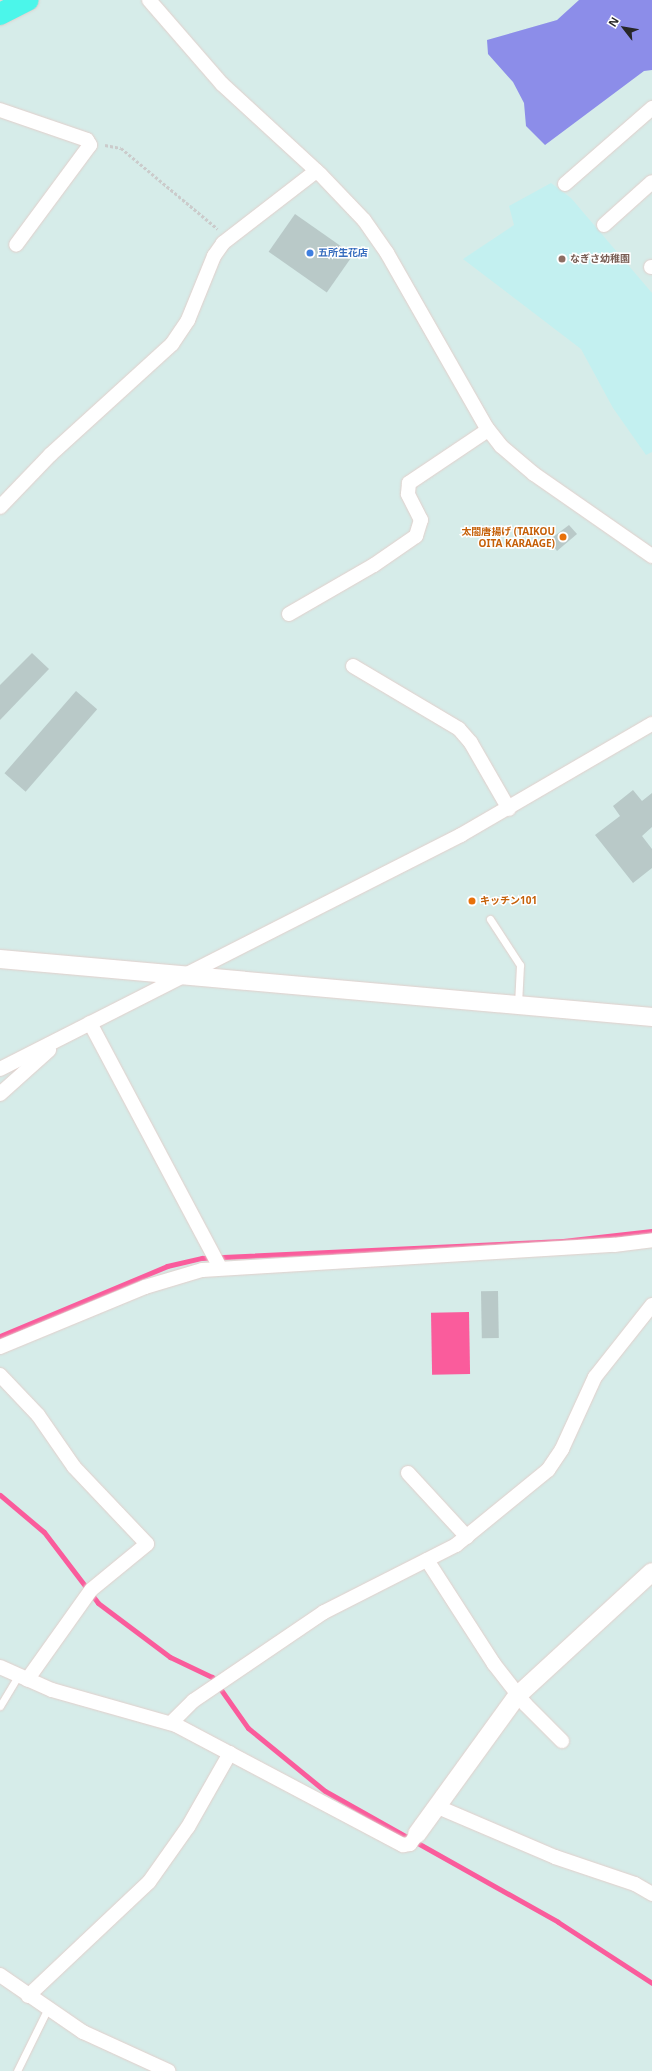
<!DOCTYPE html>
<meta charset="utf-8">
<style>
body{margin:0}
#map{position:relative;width:652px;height:2071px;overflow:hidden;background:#d6ece9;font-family:"Noto Sans","Noto Sans JP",sans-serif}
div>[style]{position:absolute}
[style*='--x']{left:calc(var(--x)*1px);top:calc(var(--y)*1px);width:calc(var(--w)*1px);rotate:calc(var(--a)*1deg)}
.education>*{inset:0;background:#c3f0f0}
.green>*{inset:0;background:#8c8de9}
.water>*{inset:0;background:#fa5c9c;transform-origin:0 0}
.stream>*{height:5px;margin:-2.5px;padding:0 2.5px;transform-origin:2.5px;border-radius:2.5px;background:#fa5c9c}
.building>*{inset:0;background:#b9c9c8;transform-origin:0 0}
.path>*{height:2.5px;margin-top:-1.25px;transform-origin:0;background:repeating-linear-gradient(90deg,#cbcbcb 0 3px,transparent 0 5px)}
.roads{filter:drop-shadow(0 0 1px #e2cfcb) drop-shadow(0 0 1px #e2cfcb)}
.service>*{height:7px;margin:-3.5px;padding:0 3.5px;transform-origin:3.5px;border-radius:3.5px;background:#fff}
.minor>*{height:14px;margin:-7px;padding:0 7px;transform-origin:7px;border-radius:7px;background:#fff}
.tertiary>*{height:18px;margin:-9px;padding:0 9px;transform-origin:9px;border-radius:9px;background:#fff}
.trunk>*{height:22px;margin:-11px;padding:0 11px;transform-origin:11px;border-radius:11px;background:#4bf6ea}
.dots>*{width:11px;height:11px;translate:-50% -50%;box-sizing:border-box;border:2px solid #fff;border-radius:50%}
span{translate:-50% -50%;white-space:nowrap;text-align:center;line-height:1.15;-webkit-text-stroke:3px #fff;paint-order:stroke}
.shop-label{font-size:10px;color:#366cbe;font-weight:700}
.left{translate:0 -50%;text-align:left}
.education-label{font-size:10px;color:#785e54;font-weight:700}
.food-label{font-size:10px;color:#c56008;font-weight:700}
.right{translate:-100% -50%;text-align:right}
.north{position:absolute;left:604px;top:8px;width:40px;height:40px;-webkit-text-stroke:3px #fff;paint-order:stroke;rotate:301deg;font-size:11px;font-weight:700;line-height:16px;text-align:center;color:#272727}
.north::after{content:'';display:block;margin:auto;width:14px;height:18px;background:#272727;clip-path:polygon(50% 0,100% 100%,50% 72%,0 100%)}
</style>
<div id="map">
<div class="education">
<i style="clip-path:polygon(551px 183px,571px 198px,652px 293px,652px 452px,646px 455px,613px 408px,581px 349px,463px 259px,514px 225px,509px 206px)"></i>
</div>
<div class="green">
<i style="clip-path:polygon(579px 0,652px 0,652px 70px,644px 71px,545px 145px,526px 126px,524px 103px,513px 82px,488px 54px,487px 40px,557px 20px)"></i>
</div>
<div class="water">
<i style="left:469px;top:1312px;width:62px;height:38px;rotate:89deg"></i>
</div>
<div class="stream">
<i style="--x:0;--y:1336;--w:181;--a:-22.7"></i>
<i style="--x:167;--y:1266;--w:36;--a:-13"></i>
<i style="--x:202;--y:1258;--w:361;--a:-2.7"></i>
<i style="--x:563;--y:1241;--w:90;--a:-6.4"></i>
<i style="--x:0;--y:1495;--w:57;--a:40.1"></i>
<i style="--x:44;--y:1532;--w:89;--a:52.7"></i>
<i style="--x:98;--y:1603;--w:90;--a:36.9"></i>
<i style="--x:170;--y:1657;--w:47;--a:25.5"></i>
<i style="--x:212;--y:1677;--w:62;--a:54.8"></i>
<i style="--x:248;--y:1728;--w:99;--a:39.3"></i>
<i style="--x:325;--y:1791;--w:267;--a:29.3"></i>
<i style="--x:558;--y:1922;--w:112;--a:33"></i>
</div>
<div class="building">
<i style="left:295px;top:214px;width:71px;height:46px;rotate:35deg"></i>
<i style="clip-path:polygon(569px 525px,577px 534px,557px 551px,549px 540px)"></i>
<i style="clip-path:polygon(32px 653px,49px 669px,0 720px,0 685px)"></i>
<i style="left:76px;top:691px;width:28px;height:109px;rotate:41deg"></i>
<i style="clip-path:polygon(633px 790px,642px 801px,652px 793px,652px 827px,642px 836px,652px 849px,652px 868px,633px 883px,595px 835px,620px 816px,613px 806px)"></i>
<i style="left:498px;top:1291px;width:47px;height:17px;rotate:89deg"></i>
</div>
<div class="path">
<i style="--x:105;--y:145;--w:16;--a:11"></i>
<i style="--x:121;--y:148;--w:126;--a:39.9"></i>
</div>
<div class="roads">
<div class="service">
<i style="--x:490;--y:919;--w:55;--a:56.9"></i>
<i style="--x:520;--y:965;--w:40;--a:92.9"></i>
<i style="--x:0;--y:1706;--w:35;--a:-59"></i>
<i style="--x:17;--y:2071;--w:68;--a:-63.8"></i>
</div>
<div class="minor">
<i style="--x:149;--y:0;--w:111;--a:49"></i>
<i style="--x:222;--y:84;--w:134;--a:42.6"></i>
<i style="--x:321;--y:175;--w:62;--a:46.3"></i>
<i style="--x:364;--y:220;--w:40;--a:55.1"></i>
<i style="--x:387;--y:253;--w:202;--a:60.3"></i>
<i style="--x:487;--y:428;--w:23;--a:52"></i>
<i style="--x:501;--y:446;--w:43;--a:40.3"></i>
<i style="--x:534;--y:474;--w:144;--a:34.8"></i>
<i style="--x:0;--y:110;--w:92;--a:19"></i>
<i style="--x:87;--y:140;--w:6;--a:59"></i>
<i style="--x:90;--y:145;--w:124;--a:126.5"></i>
<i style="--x:565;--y:184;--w:116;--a:-41.1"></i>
<i style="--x:604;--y:225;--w:64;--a:-41.9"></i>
<i style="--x:651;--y:267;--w:1;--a:0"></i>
<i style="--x:0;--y:507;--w:72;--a:-46.1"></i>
<i style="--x:50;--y:455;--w:165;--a:-42.3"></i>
<i style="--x:172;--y:344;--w:29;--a:-56"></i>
<i style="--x:188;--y:320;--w:69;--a:-67.9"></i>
<i style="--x:214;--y:256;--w:16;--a:-55"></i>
<i style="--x:223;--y:243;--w:118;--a:-37.7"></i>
<i style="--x:289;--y:614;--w:98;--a:-30"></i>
<i style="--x:374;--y:565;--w:51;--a:-34.6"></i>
<i style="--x:416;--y:536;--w:17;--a:-73"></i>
<i style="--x:421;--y:520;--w:29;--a:-117"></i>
<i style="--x:408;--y:494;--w:11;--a:-85"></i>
<i style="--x:409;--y:483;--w:95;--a:-33.9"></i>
<i style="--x:353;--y:666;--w:123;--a:30.7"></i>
<i style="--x:459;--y:729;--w:18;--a:49"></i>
<i style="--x:471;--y:743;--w:76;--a:60.1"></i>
<i style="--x:90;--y:1023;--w:277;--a:62"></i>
<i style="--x:0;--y:1069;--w:517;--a:-26.91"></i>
<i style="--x:461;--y:835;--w:221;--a:-30.2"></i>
<i style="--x:0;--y:1094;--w:66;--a:-41.9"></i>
<i style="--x:0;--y:1347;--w:157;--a:-22.5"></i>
<i style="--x:145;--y:1287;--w:59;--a:-16.6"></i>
<i style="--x:202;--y:1270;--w:413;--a:-3.5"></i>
<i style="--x:614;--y:1245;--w:38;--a:-7"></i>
<i style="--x:0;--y:1375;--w:55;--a:46.5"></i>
<i style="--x:38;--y:1415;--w:63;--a:55.3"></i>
<i style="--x:74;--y:1467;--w:106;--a:46.5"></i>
<i style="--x:147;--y:1544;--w:72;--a:140.6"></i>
<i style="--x:91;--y:1590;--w:110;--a:125.4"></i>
<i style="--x:408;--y:1473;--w:87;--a:47.3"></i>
<i style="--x:427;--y:1560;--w:124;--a:57.2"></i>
<i style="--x:494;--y:1664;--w:52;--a:52"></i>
<i style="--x:526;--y:1705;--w:51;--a:45"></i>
<i style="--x:0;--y:1667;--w:57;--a:23.9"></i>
<i style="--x:52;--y:1690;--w:129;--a:15.8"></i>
<i style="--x:176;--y:1725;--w:257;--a:27.9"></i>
<i style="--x:403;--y:1845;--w:7;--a:-8"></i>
<i style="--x:410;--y:1844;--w:12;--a:-55"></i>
<i style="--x:171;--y:1723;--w:31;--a:-45"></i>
<i style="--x:193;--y:1701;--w:158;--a:-34.2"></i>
<i style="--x:324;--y:1612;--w:148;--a:-26.9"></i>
<i style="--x:456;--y:1545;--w:119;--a:-39.2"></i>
<i style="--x:548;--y:1470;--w:25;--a:-56"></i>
<i style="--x:562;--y:1449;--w:79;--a:-65.4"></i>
<i style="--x:595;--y:1377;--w:92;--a:-51.6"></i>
<i style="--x:438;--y:1807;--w:127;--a:23.1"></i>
<i style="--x:555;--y:1857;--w:84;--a:18.6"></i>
<i style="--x:635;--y:1884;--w:20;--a:30"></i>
<i style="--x:0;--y:1975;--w:101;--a:34.5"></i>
<i style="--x:83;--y:2032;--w:94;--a:24.6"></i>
<i style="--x:28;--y:1996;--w:166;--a:-43.3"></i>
<i style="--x:149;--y:1882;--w:67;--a:-54.7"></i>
<i style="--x:188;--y:1827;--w:85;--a:-60.4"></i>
</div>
<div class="tertiary">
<i style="--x:0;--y:959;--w:655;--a:5.08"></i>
<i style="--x:417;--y:1834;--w:170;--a:-54.1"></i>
<i style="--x:517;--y:1696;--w:183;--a:-42.6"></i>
</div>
<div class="trunk">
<i style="--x:0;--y:14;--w:31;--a:-27"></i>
</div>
</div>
<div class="dots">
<i style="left:310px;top:253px;background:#3f7fe0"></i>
<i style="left:562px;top:259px;background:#8d6e63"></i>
<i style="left:563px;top:537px;background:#e8710a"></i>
<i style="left:472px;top:901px;background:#e8710a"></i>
</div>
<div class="shop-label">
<span class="left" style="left:318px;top:253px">五所生花店</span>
</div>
<div class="education-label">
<span class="left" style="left:570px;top:259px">なぎさ幼稚園</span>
</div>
<div class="food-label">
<span class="right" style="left:555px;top:537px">太閤唐揚げ (TAIKOU<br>OITA KARAAGE)</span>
<span class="left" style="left:480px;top:901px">キッチン101</span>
</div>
<div class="north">N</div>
</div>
